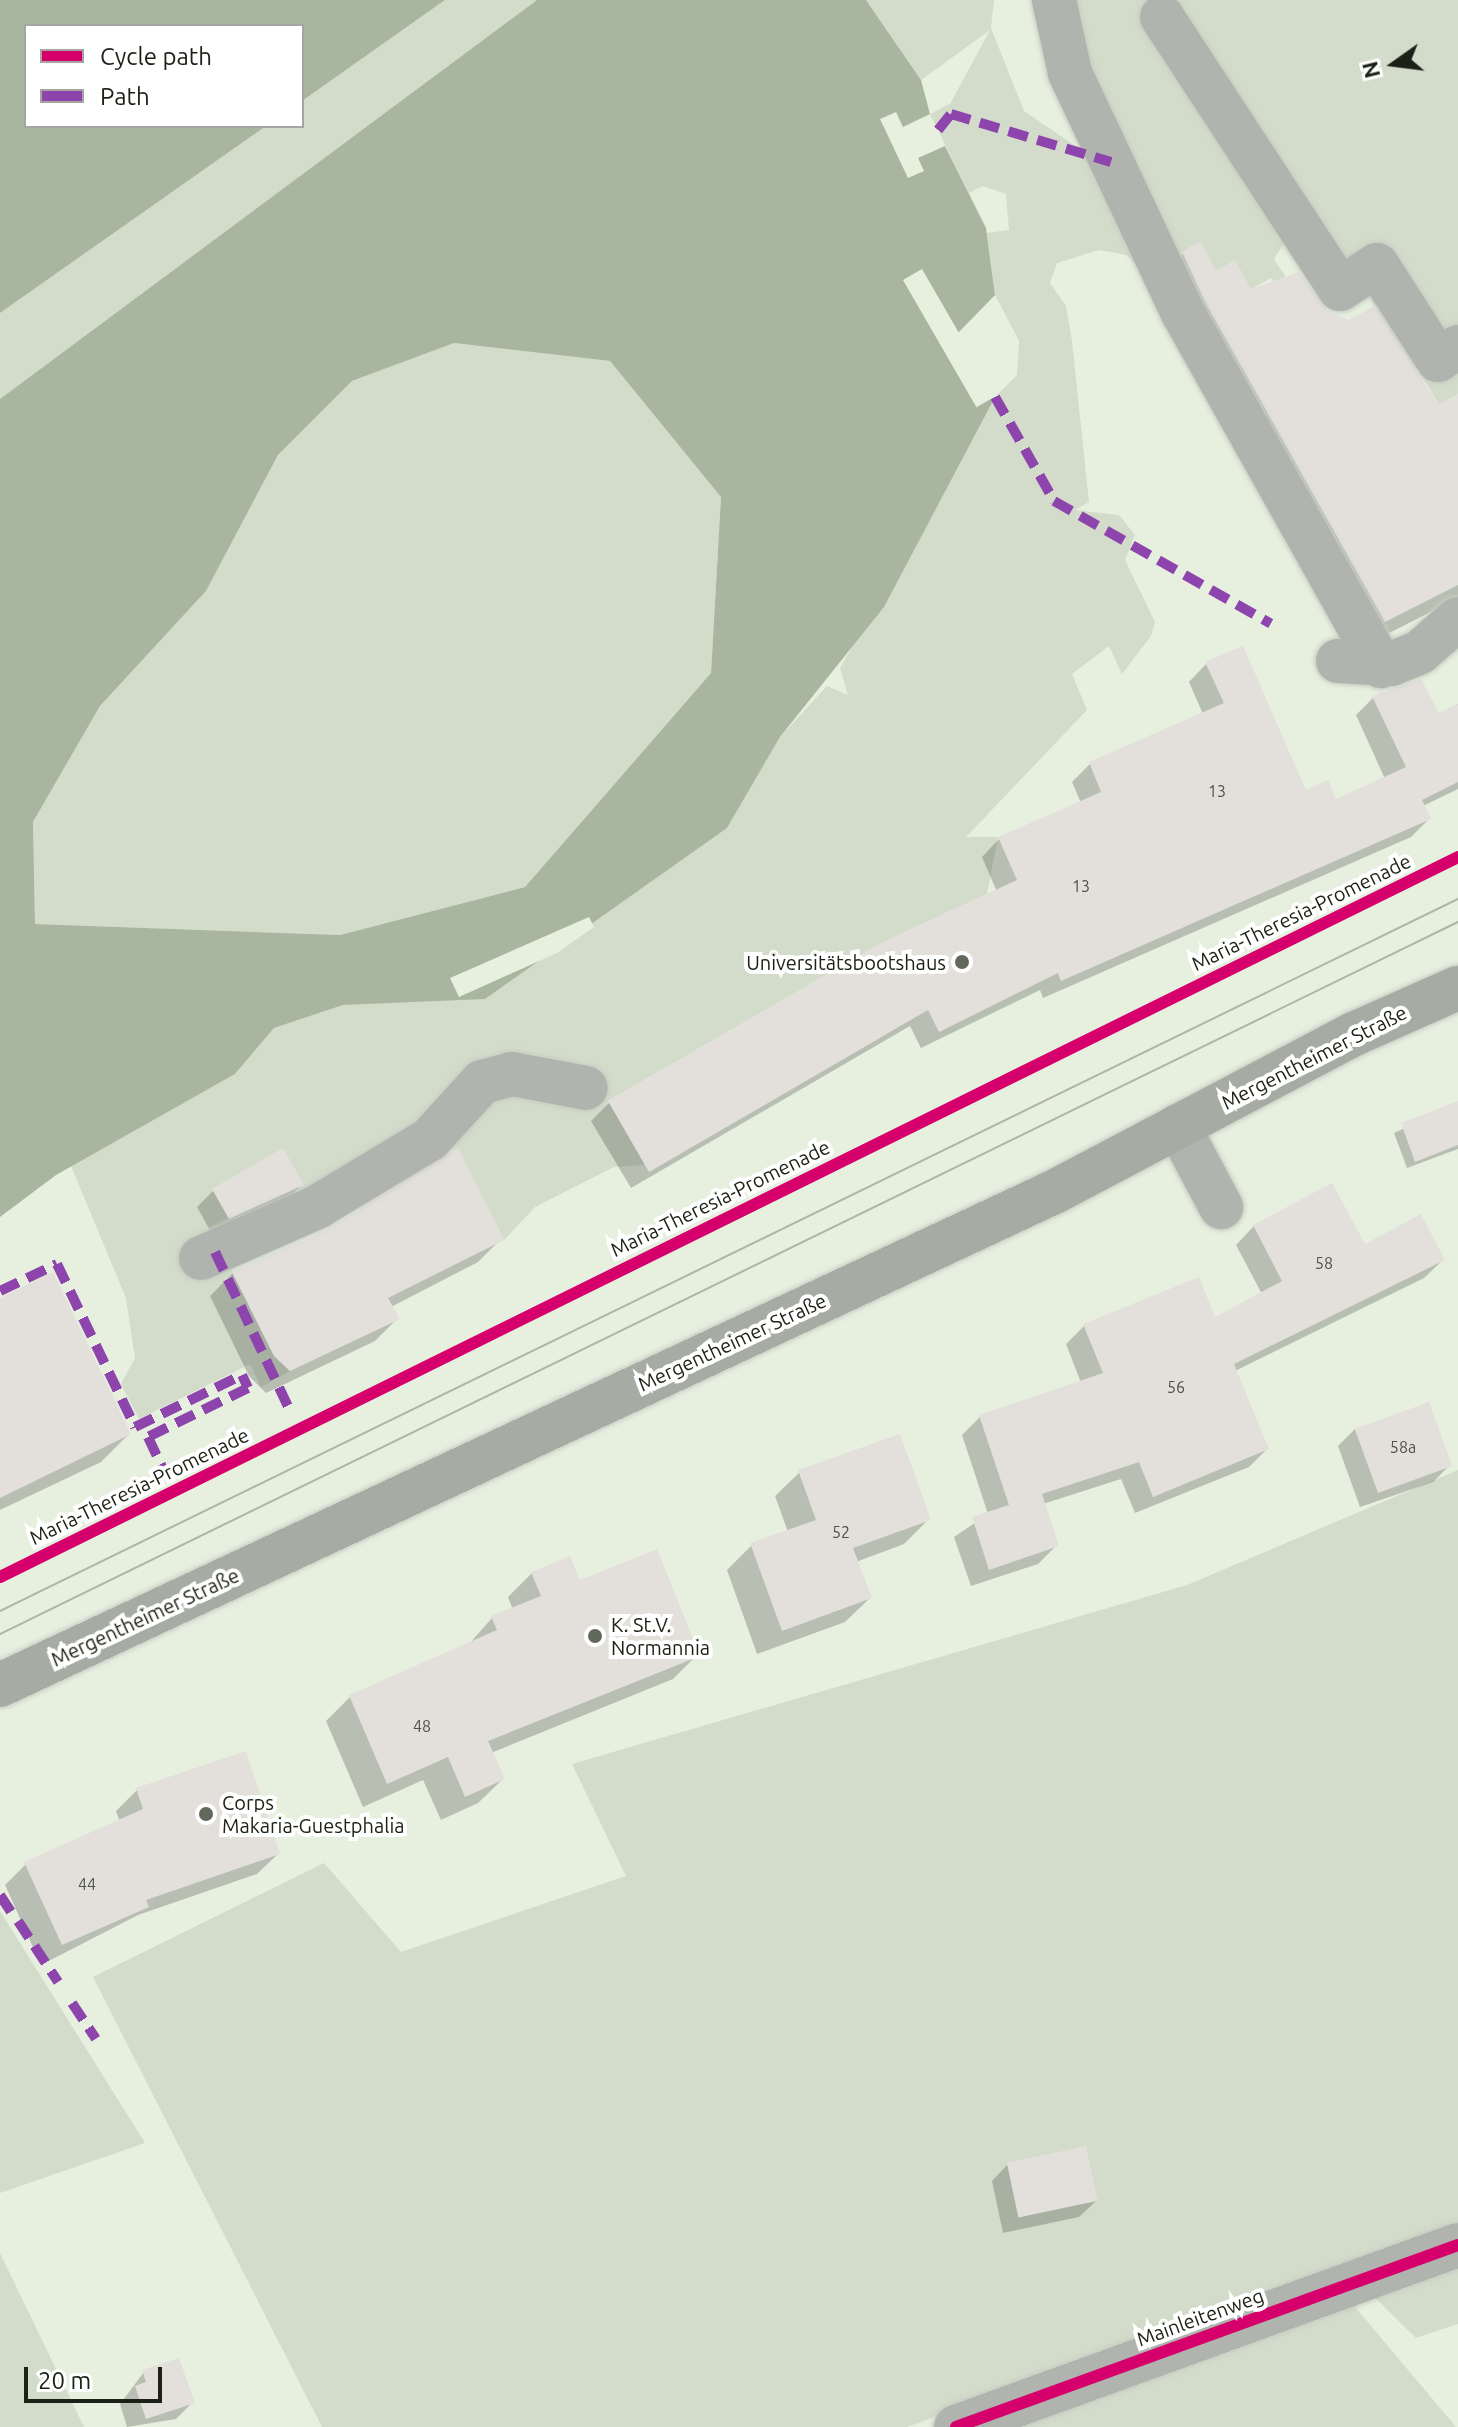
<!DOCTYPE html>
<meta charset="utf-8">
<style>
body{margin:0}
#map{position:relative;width:1458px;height:2427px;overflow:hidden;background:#e7efdf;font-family:Ubuntu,sans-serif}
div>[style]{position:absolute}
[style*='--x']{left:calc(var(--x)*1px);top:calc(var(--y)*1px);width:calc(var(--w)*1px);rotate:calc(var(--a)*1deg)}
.green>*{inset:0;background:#d3dccb}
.water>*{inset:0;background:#a9b69f}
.pier>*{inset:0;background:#e7efdf;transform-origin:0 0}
.shadow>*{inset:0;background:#0003}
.building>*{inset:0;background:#e3e0dc;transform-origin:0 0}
.roads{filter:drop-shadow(0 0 2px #c6ccc1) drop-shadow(0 0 2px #c6ccc1)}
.minor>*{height:44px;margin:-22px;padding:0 22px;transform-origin:22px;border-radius:22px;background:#b0b3ae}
.major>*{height:44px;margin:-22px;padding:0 22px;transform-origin:22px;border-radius:22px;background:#a6aba3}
.tram>*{height:2px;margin:-1px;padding:0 1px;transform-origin:1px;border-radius:1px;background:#afb4a9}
.quiet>*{height:10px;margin-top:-5px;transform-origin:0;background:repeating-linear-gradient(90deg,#8e44ad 0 20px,transparent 0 30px)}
.cycleway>*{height:12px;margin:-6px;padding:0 6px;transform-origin:6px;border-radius:6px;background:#d6006c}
.dots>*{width:22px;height:22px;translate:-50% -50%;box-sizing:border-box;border:4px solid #fff;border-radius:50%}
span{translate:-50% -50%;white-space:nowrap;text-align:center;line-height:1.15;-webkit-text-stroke:8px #fff;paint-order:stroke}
.number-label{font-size:16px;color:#4d5148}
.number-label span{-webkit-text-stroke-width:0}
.street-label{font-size:20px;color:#1b2116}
.poi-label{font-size:20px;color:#1b2116}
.right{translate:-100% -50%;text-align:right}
.left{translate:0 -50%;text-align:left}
.legend{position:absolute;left:24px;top:24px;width:280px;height:104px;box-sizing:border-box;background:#fff;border:2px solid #a4a6a2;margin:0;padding:10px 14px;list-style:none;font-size:24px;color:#1b2116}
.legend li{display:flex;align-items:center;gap:16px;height:40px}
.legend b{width:40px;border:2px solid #a4a6a2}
.north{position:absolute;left:1354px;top:24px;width:80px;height:80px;-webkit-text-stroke:6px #fff;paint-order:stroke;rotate:256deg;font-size:22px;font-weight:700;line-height:32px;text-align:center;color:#1b2116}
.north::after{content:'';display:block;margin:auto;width:28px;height:36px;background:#1b2116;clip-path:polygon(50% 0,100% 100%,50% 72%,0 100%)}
.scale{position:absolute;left:24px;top:2367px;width:138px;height:36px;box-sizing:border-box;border:4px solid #1b2116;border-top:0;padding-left:10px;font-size:24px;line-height:28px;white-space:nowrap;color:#1b2116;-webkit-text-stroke:6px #fff;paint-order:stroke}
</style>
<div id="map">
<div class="green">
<i style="clip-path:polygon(445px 0,537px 0,0 399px,0 313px,266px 126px,302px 126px,302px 101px)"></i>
<i style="clip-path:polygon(866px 0,994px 0,991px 28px,1024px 111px,1080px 149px,1097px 147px,1061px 0,1147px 0,1297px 222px,1274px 259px,1287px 279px,1292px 313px,1271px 278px,1251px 289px,1216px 271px,1200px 242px,1167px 260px,1182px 316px,1127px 255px,1099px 250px,1057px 263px,1050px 283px,1066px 306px,1072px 341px,1089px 502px,1075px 510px,1119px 515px,1135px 535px,1125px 560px,1155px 622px,1151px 636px,1122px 674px,1109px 646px,1072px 674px,1087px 710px,966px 837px,998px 837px,987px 894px,890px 939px,928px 1010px,887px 1034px,845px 964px,608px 1101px,645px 1165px,614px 1167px,535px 1207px,504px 1240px,457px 1147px,228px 1263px,274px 1356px,290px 1371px,261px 1387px,250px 1364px,139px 1419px,121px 1384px,135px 1358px,126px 1298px,71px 1166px,235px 1074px,274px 1028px,343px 1005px,727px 828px,780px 737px,827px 686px,848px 695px,840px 668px,995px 397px,1017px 375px,1019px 341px,995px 295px,987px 233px,1009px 230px,1006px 194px,983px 186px,969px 193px,930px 114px,950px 104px,990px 30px,921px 80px)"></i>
<i style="clip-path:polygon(1174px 0,1458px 0,1458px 394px,1439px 405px,1417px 367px,1401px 376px,1395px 341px,1375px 306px)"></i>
<i style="clip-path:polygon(454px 343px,610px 361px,721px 497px,711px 673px,525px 887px,340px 935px,35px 924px,33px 822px,100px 706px,206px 591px,278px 455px,352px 381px)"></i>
<i style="clip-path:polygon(1458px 1470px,1458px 2227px,907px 2427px,322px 2427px,93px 1977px,324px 1863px,401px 1952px,626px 1876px,572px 1764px,1187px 1585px)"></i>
<i style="clip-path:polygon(0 1911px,145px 2143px,0 2193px)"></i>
<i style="clip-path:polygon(0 2253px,84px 2427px,0 2427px)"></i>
<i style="clip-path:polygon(1458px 2259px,1458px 2324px,1416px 2338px,1366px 2289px)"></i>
<i style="clip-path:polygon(1351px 2302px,1456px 2427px,1004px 2427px)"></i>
</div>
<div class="water">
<i style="clip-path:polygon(0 0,445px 0,302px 101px,302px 26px,26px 26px,26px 126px,266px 126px,0 313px)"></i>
<i style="clip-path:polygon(evenodd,537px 0,866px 0,921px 80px,930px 114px,903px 127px,896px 112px,880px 119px,908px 178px,924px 171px,918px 158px,945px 146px,986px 228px,995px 295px,958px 333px,995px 397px,884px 607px,780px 737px,727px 828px,485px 999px,343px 1005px,274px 1028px,235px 1074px,56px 1175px,0 1217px,0 399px,537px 0,454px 343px,610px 361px,721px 497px,711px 673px,525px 887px,340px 935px,35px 924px,33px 822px,100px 706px,206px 591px,278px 455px,352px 381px,454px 343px)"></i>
</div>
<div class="pier">
<i style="left:922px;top:269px;width:147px;height:22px;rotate:60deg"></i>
<i style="clip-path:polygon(589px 917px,594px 927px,557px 953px,459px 997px,450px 978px)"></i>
</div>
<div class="shadow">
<i style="clip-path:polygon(1183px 253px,1250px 292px,1328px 313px,1439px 408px,1458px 396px,1458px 598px,1356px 650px,1154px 282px)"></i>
<i style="clip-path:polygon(1206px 664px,1305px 793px,1335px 801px,1385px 779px,1356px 715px,1373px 698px,1438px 714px,1458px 704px,1458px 789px,1423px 806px,1429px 819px,1411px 837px,1043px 998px,1040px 990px,921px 1048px,910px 1026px,631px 1188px,591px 1121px,609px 1103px,997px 892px,982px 857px,999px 839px,1081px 803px,1072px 782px,1090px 764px,1203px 714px,1189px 682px)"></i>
<i style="clip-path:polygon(1458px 1103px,1458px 1149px,1407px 1168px,1394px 1133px)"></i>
<i style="clip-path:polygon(302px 1185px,285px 1201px,212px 1234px,197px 1207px,213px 1191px)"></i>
<i style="clip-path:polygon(1254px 1226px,1443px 1260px,1424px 1278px,1235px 1371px,1267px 1449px,1249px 1467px,1135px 1513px,1121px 1479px,1043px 1504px,1056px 1546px,1038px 1564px,971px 1586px,954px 1537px,988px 1514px,962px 1435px,980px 1417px,1081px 1383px,1066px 1344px,1084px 1326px,1214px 1320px,1262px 1294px,1236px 1245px)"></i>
<i style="clip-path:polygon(501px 1239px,478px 1262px,391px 1307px,398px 1318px,375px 1341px,266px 1393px,249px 1376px,210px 1296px,233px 1273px)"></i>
<i style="clip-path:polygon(0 1300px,129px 1434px,101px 1462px,0 1510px)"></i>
<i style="clip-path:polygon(1355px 1429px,1449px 1466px,1433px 1482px,1360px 1507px,1338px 1446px)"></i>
<i style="clip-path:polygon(800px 1472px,928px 1520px,904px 1544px,856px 1562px,870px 1598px,845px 1622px,757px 1654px,727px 1570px,752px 1545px,788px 1532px,775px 1496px)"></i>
<i style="clip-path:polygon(532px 1573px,579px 1583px,697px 1655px,673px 1679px,491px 1753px,503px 1779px,478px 1803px,441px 1820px,423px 1780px,363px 1807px,326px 1721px,350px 1697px,469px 1644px,492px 1618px,513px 1610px,508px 1597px)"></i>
<i style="clip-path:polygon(137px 1790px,278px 1854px,257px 1874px,138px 1915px,41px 1965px,5px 1885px,26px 1864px,120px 1822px,116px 1811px)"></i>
<i style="clip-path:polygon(1008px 2164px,1096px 2201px,1079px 2217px,1003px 2233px,992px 2181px)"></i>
<i style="clip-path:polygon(144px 2372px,193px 2402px,176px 2419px,127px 2427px,120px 2404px)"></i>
</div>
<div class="building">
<i style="clip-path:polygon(1200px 242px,1216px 271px,1235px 260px,1251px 289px,1299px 272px,1329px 312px,1349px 320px,1374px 306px,1439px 405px,1458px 394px,1458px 585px,1385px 622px,1205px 302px,1182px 252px)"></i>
<i style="clip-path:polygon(1243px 646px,1306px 790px,1328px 780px,1336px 799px,1406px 767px,1372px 696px,1421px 679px,1439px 713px,1458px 704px,1458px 782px,1422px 800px,1431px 819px,1061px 981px,1058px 973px,939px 1032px,928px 1010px,649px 1172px,608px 1101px,883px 942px,1017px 880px,998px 837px,1101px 792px,1089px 762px,1224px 703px,1205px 662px)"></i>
<i style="clip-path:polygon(1458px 1101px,1458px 1145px,1415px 1162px,1401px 1123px)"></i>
<i style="clip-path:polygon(457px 1147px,504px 1240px,388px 1298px,400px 1319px,290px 1371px,274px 1356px,232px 1272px,330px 1229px)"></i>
<i style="clip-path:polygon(283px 1148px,304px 1185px,229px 1219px,212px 1189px)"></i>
<i style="clip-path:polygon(1332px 1183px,1365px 1244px,1421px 1214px,1445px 1260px,1234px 1364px,1269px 1449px,1153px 1497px,1139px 1462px,1042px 1494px,1059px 1546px,989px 1570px,972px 1517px,1009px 1505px,979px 1415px,1103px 1373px,1083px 1324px,1199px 1277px,1215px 1317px,1282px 1281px,1253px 1225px)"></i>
<i style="clip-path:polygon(53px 1272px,131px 1434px,0 1498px,0 1298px)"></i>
<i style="left:1429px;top:1402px;width:68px;height:79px;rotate:70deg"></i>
<i style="clip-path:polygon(900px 1434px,931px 1520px,853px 1548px,872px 1598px,782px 1631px,750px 1543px,816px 1520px,798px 1470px)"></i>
<i style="clip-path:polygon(657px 1549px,700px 1656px,488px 1741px,505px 1779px,465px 1797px,448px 1757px,387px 1784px,349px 1695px,497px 1630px,491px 1616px,541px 1596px,531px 1572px,570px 1556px,580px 1580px)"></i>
<i style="clip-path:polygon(246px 1751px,280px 1854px,146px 1900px,149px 1907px,62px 1945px,24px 1862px,143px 1809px,136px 1788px)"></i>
<i style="left:1086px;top:2146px;width:56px;height:81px;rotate:78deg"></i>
<i style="clip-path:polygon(179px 2358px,195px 2403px,146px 2419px,135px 2386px,146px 2382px,142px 2370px)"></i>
</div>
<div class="roads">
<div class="minor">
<i style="--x:1054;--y:0;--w:75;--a:77.6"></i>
<i style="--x:1070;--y:73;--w:265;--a:64.8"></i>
<i style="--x:1183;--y:313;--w:405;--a:60.7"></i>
<i style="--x:1162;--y:17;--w:325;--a:56.8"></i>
<i style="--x:1340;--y:289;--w:44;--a:-33"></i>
<i style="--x:1377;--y:265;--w:113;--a:57.3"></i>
<i style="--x:1438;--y:360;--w:24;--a:-33"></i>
<i style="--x:1338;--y:661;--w:53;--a:3.2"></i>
<i style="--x:1391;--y:664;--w:31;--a:-22"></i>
<i style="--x:1420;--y:652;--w:50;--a:-41"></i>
<i style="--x:1178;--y:1126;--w:92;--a:62"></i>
<i style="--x:201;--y:1258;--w:127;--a:-23.7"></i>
<i style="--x:317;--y:1207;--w:132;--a:-31"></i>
<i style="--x:430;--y:1139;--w:77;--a:-47.6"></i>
<i style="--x:482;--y:1082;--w:31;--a:-15"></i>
<i style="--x:512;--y:1074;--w:75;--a:10.7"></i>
<i style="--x:956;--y:2427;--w:534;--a:-19.93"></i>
</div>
<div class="major">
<i style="--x:0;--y:1685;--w:1166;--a:-25.07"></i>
<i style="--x:1056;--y:1191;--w:337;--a:-27.8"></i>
<i style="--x:1354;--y:1034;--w:114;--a:-23.9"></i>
</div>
</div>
<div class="tram">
<i style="--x:0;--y:1611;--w:1623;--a:-26.03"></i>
<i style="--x:0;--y:1634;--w:1623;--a:-26.03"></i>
</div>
<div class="quiet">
<i style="--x:938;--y:130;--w:21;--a:-51"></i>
<i style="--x:951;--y:114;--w:167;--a:16.7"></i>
<i style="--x:995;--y:397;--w:120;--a:60.4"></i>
<i style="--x:1054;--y:501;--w:249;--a:29.5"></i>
<i style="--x:215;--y:1252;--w:176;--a:64.7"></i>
<i style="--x:0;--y:1291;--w:63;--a:-25.3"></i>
<i style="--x:57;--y:1264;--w:181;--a:64.4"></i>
<i style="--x:135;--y:1427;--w:119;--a:-25.9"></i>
<i style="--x:242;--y:1375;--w:14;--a:65"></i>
<i style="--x:248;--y:1388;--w:111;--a:153.9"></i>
<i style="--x:148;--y:1437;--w:38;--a:65"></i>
<i style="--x:0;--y:1895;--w:20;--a:57"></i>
<i style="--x:18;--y:1921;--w:73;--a:56.7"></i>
<i style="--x:72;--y:2003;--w:43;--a:56.3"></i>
</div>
<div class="cycleway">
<i style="--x:0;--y:1577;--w:1626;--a:-26.28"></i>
<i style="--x:956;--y:2427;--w:534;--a:-19.93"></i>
</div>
<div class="dots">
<i style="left:962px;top:962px;background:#62695c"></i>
<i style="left:595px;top:1636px;background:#62695c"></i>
<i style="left:206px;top:1814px;background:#62695c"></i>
</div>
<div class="number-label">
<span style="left:1217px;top:791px">13</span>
<span style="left:1081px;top:886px">13</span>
<span style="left:1324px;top:1263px">58</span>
<span style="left:1176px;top:1387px">56</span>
<span style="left:1403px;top:1447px">58a</span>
<span style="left:841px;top:1532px">52</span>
<span style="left:422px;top:1726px">48</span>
<span style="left:87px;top:1884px">44</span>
</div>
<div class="street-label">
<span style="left:1301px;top:912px;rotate:-26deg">Maria-Theresia-Promenade</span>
<span style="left:1314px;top:1057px;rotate:-27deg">Mergentheimer Straße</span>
<span style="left:720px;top:1198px;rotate:-26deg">Maria-Theresia-Promenade</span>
<span style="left:732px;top:1342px;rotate:-25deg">Mergentheimer Straße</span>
<span style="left:139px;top:1486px;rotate:-26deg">Maria-Theresia-Promenade</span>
<span style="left:145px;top:1617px;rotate:-25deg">Mergentheimer Straße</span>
<span style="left:1200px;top:2317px;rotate:-20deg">Mainleitenweg</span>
</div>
<div class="poi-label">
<span class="right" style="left:946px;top:962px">Universitätsbootshaus</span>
<span class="left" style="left:611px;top:1636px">K. St.V.<br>Normannia</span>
<span class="left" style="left:222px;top:1814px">Corps<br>Makaria-Guestphalia</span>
</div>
<ul class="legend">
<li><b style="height:10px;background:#d6006c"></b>Cycle path</li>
<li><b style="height:10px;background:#8e44ad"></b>Path</li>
</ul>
<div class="north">N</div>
<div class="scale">20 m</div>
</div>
